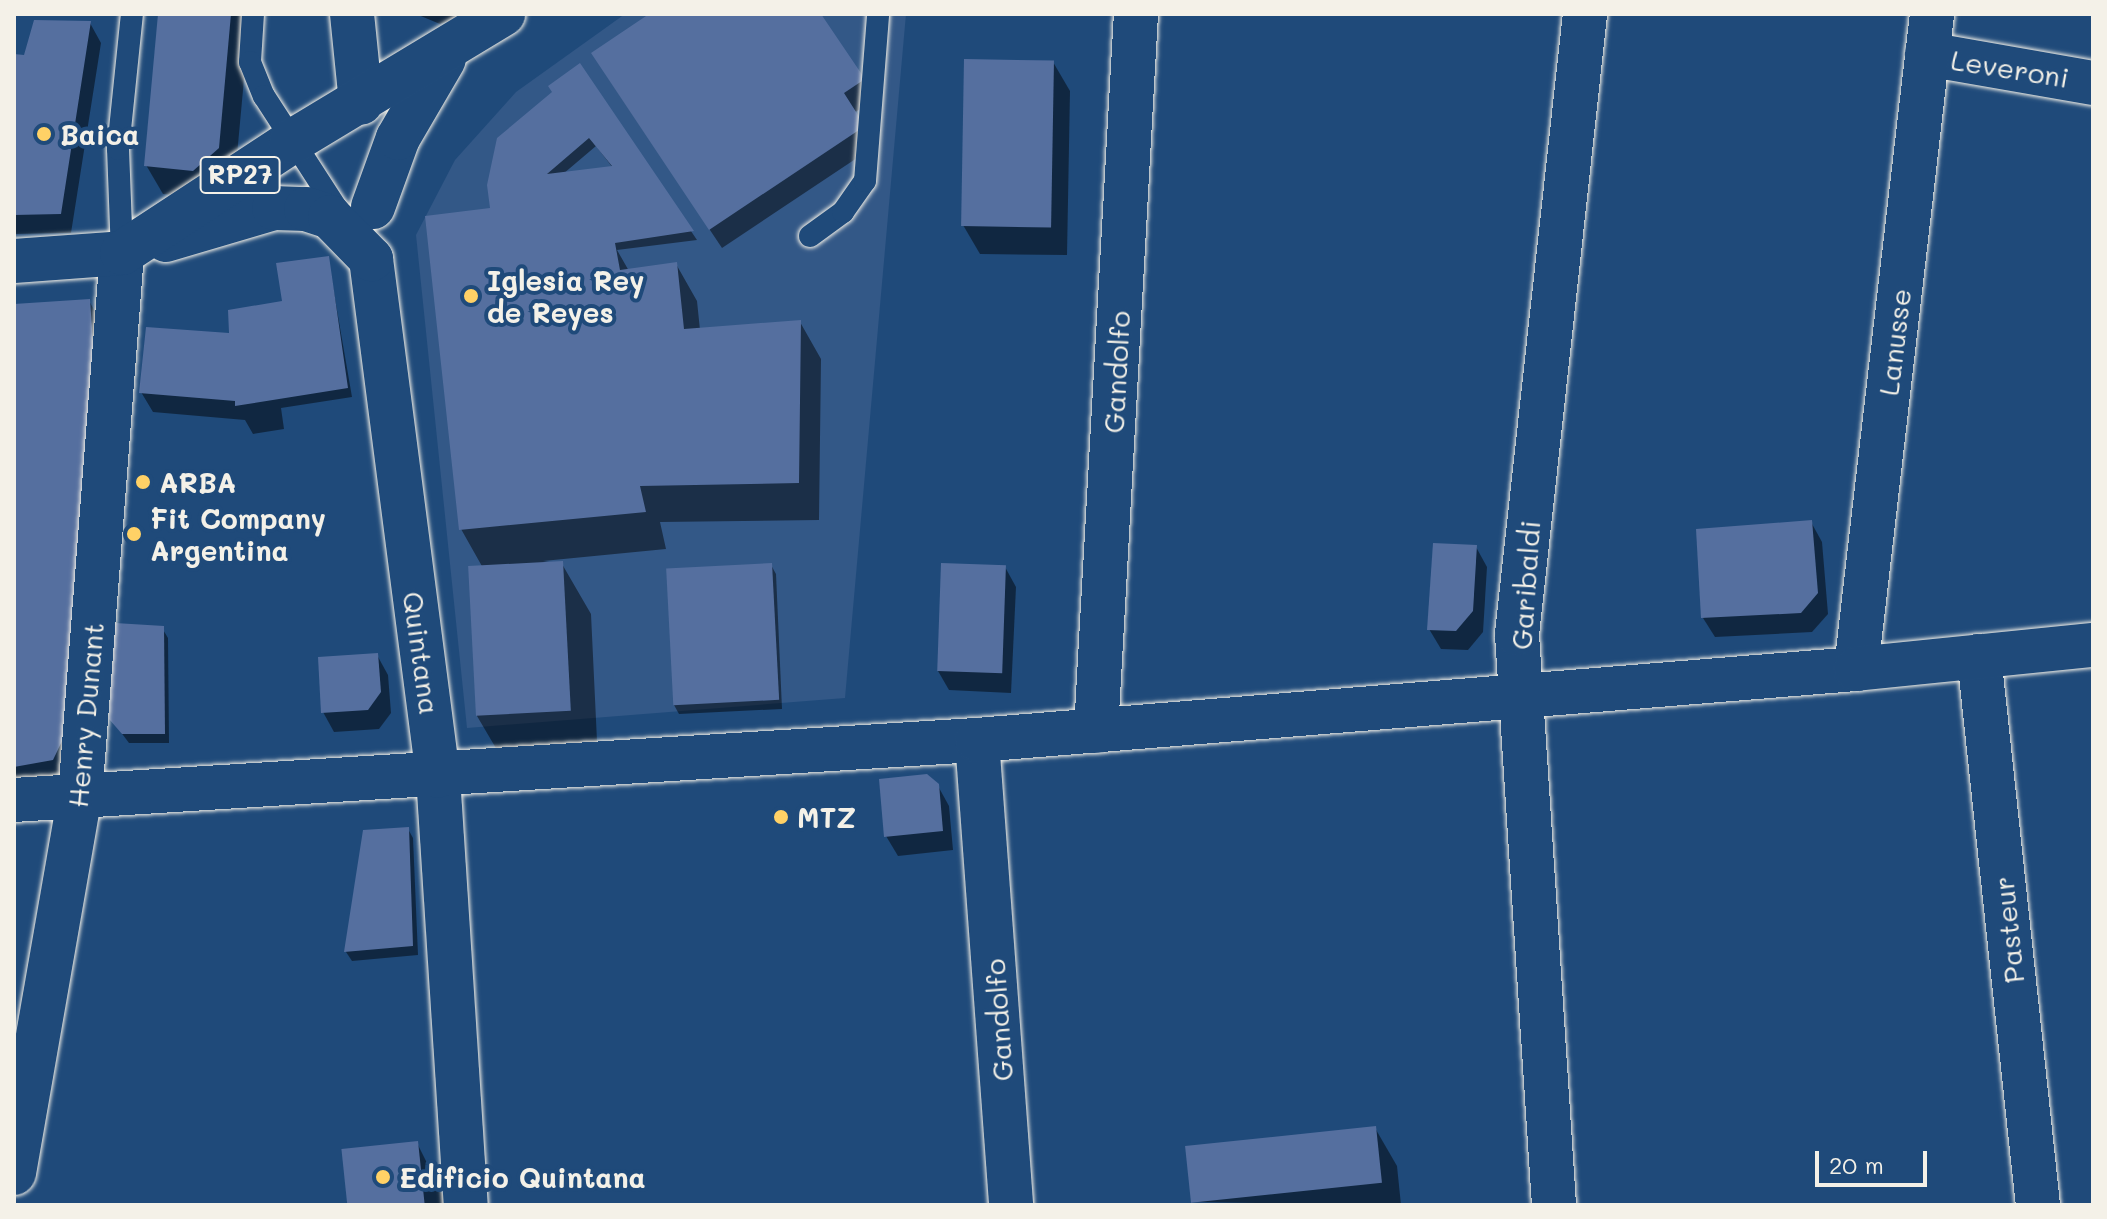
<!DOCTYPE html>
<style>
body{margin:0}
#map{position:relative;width:2107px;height:1219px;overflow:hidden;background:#1f4a7a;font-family:Mali,sans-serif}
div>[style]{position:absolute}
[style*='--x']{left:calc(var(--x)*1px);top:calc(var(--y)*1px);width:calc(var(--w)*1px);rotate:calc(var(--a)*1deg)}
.built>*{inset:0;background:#335887}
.shadow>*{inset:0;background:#0007}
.building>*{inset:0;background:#556f9f;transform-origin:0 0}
.roads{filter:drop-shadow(0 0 2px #f4f1e8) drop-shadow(0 0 2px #f4f1e8)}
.service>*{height:22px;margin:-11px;padding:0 11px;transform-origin:11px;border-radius:11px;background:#1f4a7a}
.minor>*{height:44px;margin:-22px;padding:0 22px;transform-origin:22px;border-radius:22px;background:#1f4a7a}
.tertiary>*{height:44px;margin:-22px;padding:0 22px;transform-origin:22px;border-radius:22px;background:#1f4a7a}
.secondary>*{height:44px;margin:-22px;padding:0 22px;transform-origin:22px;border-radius:22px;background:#1f4a7a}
.primary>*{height:44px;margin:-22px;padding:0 22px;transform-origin:22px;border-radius:22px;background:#1f4a7a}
.dots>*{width:22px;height:22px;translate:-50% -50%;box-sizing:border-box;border:4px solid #1f4a7a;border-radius:50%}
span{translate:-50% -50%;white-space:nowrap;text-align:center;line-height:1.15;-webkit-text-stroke:8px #1f4a7a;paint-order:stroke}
.shield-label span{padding:2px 6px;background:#1f4a7a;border:2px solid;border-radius:6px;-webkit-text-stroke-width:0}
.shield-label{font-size:26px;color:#f4f1e8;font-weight:700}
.street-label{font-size:28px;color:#f4f1e8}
.poi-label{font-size:28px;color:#f4f1e8;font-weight:700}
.left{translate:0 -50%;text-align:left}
.frame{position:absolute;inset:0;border:16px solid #f4f1e8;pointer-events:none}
.scale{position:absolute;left:1815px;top:1151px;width:112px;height:36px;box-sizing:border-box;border:4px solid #f4f1e8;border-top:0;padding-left:10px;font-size:24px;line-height:28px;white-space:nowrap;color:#f4f1e8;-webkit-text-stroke:6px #1f4a7a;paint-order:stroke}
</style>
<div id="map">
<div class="built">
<i style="clip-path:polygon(625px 14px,906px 14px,845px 698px,467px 728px,416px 235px,455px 160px,516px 92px)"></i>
</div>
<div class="shadow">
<i style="clip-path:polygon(160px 14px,250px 14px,235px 177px,210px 199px,163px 194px,146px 165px)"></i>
<i style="clip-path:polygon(416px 14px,473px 14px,440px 24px)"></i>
<i style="clip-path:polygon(653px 14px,819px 14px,874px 100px,854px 113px,875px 146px,722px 248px,605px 73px)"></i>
<i style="clip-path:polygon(90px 23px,101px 43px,71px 233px,14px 234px,14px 56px,25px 57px)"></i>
<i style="clip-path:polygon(1053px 62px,1070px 91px,1067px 255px,980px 254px,963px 225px)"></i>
<i style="clip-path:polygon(evenodd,580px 66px,697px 240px,617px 250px,629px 271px,676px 264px,697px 301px,700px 330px,800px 322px,821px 359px,819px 520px,660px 522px,666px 549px,543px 561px,562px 564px,591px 614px,598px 762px,507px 767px,477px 716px,483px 568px,461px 529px,427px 217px,493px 210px,554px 93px,580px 66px,596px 146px,613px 168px,563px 174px,596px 146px)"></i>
<i style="clip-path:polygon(328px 258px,352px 397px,281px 408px,284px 429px,253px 434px,245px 420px,153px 412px,141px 392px,284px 303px)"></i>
<i style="clip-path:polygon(89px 301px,106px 330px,83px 778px,14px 802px,14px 306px)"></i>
<i style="clip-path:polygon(1811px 522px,1822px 542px,1828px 614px,1812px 632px,1715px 637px,1703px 618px)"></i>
<i style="clip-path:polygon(1476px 547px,1487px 567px,1483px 632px,1468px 650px,1441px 649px,1429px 629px)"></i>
<i style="clip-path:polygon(771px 565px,776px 574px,782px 709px,679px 714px,674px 705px)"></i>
<i style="clip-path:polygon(1005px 567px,1016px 587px,1011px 693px,949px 690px,938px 671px)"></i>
<i style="clip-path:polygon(162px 628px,168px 638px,169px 743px,129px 743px,111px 719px)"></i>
<i style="clip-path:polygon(377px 655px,388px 675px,391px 713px,379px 729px,334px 732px,323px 712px)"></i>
<i style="clip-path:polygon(938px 786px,949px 806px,953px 850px,898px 856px,886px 836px)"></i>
<i style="clip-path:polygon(408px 829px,413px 838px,418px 955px,352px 961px,346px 952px,365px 832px)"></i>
<i style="clip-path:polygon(1375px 1128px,1397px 1166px,1401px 1205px,1192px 1202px)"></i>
<i style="clip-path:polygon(417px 1143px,448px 1205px,349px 1205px)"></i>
</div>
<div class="building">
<i style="clip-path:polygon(158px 14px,231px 14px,219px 148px,193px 171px,144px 166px)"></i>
<i style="clip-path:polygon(649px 14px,821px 14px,865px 79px,844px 93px,865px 126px,709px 230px,591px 53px)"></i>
<i style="clip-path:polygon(34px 20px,91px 21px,61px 214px,14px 215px,14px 54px,24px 55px)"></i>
<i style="left:964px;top:59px;width:90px;height:167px;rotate:1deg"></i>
<i style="clip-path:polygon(evenodd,580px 63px,694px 231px,615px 243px,620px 270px,677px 262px,684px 329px,801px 320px,799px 483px,640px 486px,646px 512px,459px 530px,425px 216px,490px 208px,487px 185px,497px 138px,552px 92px,548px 86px,580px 63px,589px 138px,612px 166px,547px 174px,589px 138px)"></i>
<i style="clip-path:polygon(329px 256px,348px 388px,235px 406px,235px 401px,139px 393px,146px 327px,229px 333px,228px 310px,282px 301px,276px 263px)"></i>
<i style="clip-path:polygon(90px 299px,94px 358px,63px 739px,53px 760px,14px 767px,14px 304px)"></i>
<i style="clip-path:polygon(1812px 520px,1818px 593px,1801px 613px,1701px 618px,1696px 529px)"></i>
<i style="clip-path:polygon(1433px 543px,1477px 545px,1473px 611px,1456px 631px,1427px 630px)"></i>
<i style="left:563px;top:561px;width:150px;height:95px;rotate:87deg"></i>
<i style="left:772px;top:563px;width:137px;height:106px;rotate:87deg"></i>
<i style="left:941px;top:563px;width:65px;height:108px;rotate:2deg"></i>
<i style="clip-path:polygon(115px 623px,164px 626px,165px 734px,122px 734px,109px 719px)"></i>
<i style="clip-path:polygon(378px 653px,381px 692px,368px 710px,321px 713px,318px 657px)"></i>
<i style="clip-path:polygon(927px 774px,939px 784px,943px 831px,884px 837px,879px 779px)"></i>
<i style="clip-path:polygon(409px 827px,413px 946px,344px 952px,363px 830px)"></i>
<i style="left:1376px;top:1126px;width:57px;height:192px;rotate:84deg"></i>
<i style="left:418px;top:1141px;width:64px;height:77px;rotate:84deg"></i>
</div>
<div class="roads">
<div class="service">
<i style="--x:253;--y:14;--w:48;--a:93.6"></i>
<i style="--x:250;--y:62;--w:37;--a:68"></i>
<i style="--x:264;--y:96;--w:142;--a:57.1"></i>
<i style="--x:810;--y:236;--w:41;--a:-36"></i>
<i style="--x:843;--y:212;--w:38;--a:-55"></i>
<i style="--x:865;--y:181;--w:168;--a:-85.5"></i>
<i style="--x:122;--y:253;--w:104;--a:-92.2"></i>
<i style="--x:118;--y:149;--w:136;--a:-84.1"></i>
</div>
<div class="minor">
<i style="--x:1927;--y:54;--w:169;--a:9.9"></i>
<i style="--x:1979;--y:656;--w:552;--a:83.87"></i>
<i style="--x:1856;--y:669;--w:659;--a:-83.38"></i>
<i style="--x:1096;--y:731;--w:718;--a:-86.81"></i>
<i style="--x:977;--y:740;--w:466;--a:85.8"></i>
<i style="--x:1554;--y:1205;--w:572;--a:-93.71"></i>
<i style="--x:1517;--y:634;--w:624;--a:-83.74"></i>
</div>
<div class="tertiary">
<i style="--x:352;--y:14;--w:89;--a:84.2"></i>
<i style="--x:438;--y:776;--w:430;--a:86.3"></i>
<i style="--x:14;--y:1173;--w:383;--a:-80.1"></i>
<i style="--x:80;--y:796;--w:545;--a:-85.58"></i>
</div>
<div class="secondary">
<i style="--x:371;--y:259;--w:521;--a:82.62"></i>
<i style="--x:14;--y:261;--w:108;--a:-4.2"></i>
<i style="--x:14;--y:800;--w:965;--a:-3.57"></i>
<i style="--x:977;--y:740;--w:882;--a:-4.62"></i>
<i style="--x:1856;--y:669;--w:238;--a:-5.8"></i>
</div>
<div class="primary">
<i style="--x:373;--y:207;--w:73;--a:-70.1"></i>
<i style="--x:398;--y:138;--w:91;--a:-59.8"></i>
<i style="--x:166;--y:240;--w:113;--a:-16.5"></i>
<i style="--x:274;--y:208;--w:32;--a:2"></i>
<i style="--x:306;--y:209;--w:25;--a:18"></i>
<i style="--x:330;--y:217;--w:59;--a:45.7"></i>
<i style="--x:122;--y:253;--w:202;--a:-33.3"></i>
<i style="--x:291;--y:142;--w:248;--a:-31.1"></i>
</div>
</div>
<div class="dots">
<i style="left:44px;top:134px;background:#ffd166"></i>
<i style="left:471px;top:296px;background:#ffd166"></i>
<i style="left:143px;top:482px;background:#ffd166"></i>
<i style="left:134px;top:534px;background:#ffd166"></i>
<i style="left:781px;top:817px;background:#ffd166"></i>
<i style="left:383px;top:1177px;background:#ffd166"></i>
</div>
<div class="shield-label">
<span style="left:240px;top:175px">RP27</span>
</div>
<div class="street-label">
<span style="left:2010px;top:68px;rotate:9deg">Leveroni</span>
<span style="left:1894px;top:342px;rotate:-83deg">Lanusse</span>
<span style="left:1116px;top:372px;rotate:-87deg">Gandolfo</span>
<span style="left:1525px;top:585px;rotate:-86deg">Garibaldi</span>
<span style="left:422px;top:653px;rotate:82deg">Quintana</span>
<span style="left:85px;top:715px;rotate:-85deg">Henry Dunant</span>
<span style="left:2008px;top:930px;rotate:-96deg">Pasteur</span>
<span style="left:998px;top:1020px;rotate:-94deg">Gandolfo</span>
</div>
<div class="poi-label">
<span class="left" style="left:60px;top:134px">Baica</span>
<span class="left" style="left:487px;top:296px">Iglesia Rey<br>de Reyes</span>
<span class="left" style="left:159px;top:482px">ARBA</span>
<span class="left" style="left:150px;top:534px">Fit Company<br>Argentina</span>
<span class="left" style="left:797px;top:817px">MTZ</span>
<span class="left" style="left:399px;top:1177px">Edificio Quintana</span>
</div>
<div class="frame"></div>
<div class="scale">20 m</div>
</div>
